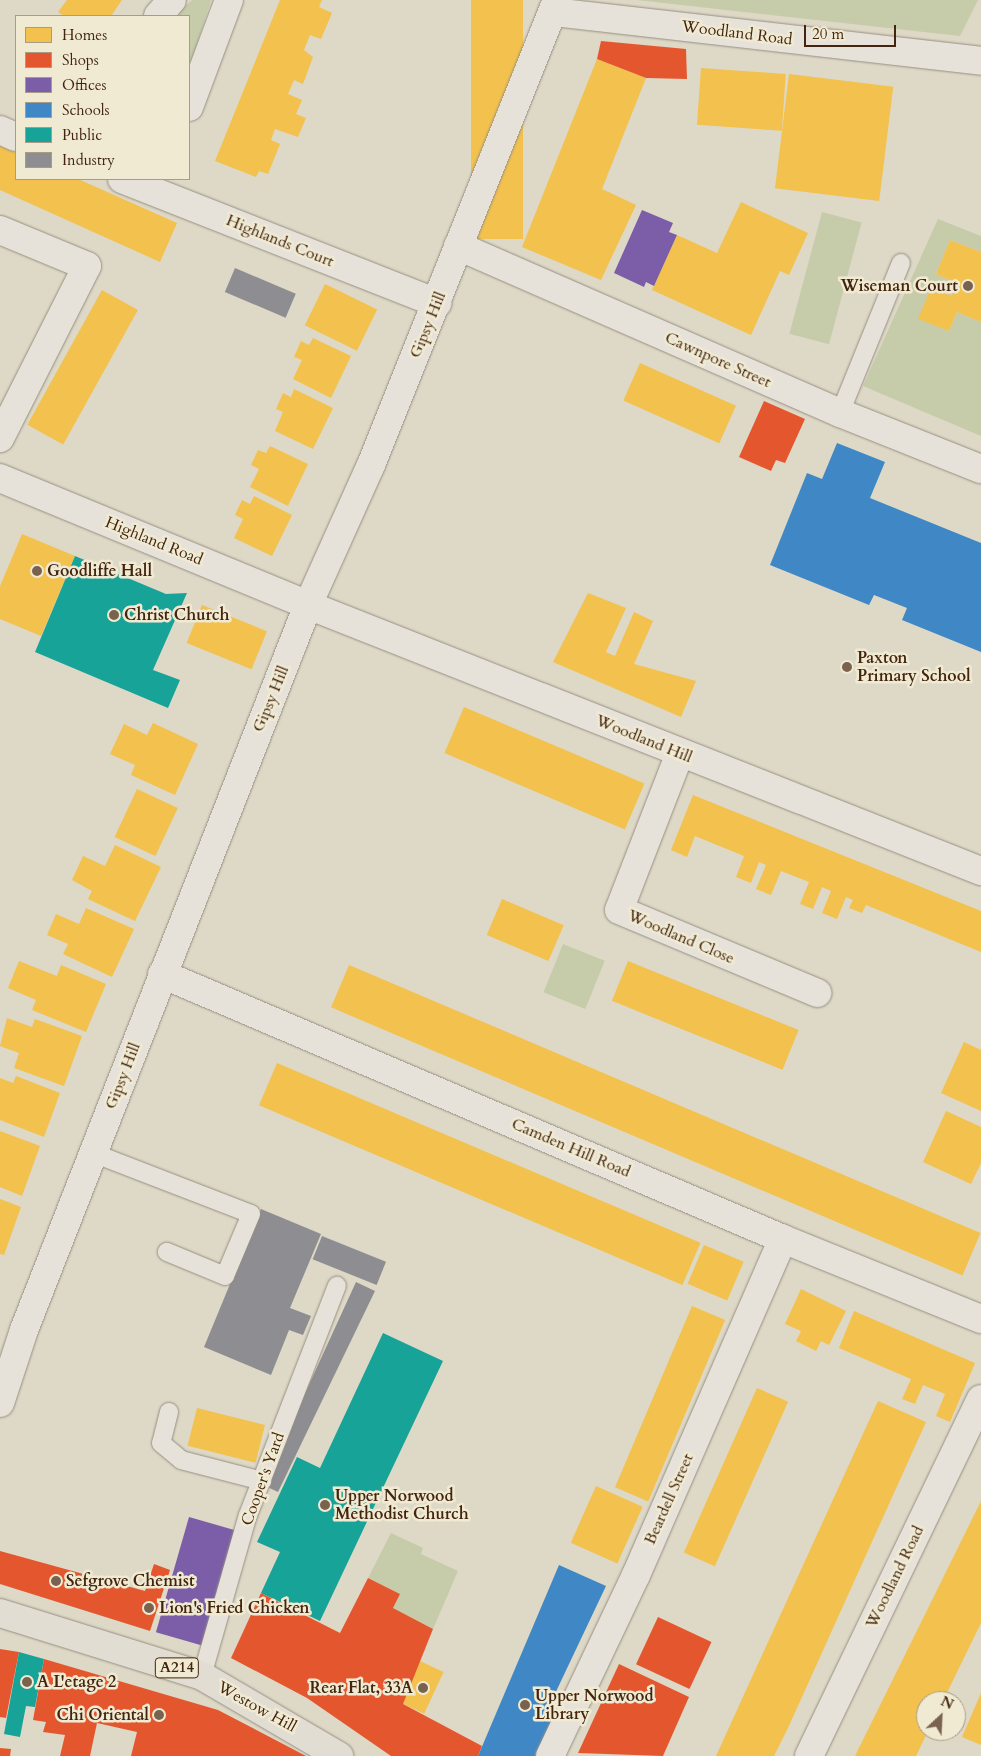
<!DOCTYPE html>
<style>
body{margin:0}
#map{position:relative;width:981px;height:1756px;overflow:hidden;background:#ded8c6;font-family:Cardo,serif}
div>[style]{position:absolute}
[style*='--x']{left:calc(var(--x)*1px);top:calc(var(--y)*1px);width:calc(var(--w)*1px);rotate:calc(var(--a)*1deg)}
.green>*{inset:0;background:#c6cca9;transform-origin:0 0}
.homes>*{inset:0;background:#f2c14e;transform-origin:0 0}
.shops>*{inset:0;background:#e4572e;transform-origin:0 0}
.offices>*{inset:0;background:#7b5ea7;transform-origin:0 0}
.schools>*{inset:0;background:#3f88c5}
.public>*{inset:0;background:#17a398}
.industry>*{inset:0;background:#8d8d92;transform-origin:0 0}
.roads{filter:drop-shadow(0 0 1px #968f82) drop-shadow(0 0 1px #968f82)}
.service>*{height:18px;margin:-9px;padding:0 9px;transform-origin:9px;border-radius:9px;background:#e6e2d9}
.minor>*{height:28px;margin:-14px;padding:0 14px;transform-origin:14px;border-radius:14px;background:#e6e2d9}
.tertiary>*{height:28px;margin:-14px;padding:0 14px;transform-origin:14px;border-radius:14px;background:#e6e2d9}
.primary>*{height:28px;margin:-14px;padding:0 14px;transform-origin:14px;border-radius:14px;background:#e1ddd3}
.dots>*{width:14px;height:14px;translate:-50% -50%;box-sizing:border-box;border:2px solid #f0ead3;border-radius:50%}
span{translate:-50% -50%;white-space:nowrap;text-align:center;line-height:1.15;-webkit-text-stroke:5px #f0ead3;paint-order:stroke}
.shield-label span{padding:1px 4px;background:#f0ead3;border:1px solid;border-radius:4px;-webkit-text-stroke-width:0}
.shield-label{font-size:15px;color:#42240f;font-weight:700}
.street-label{font-size:16px;color:#42240f}
.poi-label{font-size:16px;color:#42240f;font-weight:700}
.right{translate:-100% -50%;text-align:right}
.left{translate:0 -50%;text-align:left}
.legend{position:absolute;left:15px;top:15px;width:175px;height:165px;box-sizing:border-box;background:#f0ead3;border:1px solid #aa9b85;margin:0;padding:6px 9px;list-style:none;font-size:15px;color:#42240f}
.legend li{display:flex;align-items:center;gap:10px;height:25px}
.legend b{width:25px;border:1px solid #aa9b85}
.north{position:absolute;left:916px;top:1691px;width:50px;height:50px;box-sizing:border-box;background:#f0ead3;border:1px solid #aa9b85;border-radius:50%;rotate:25deg;font-size:14px;font-weight:700;line-height:20px;text-align:center;color:#42240f}
.north::after{content:'';display:block;margin:auto;width:18px;height:22px;background:#79634f;clip-path:polygon(50% 0,100% 100%,50% 72%,0 100%)}
.scale{position:absolute;left:804px;top:25px;width:92px;height:22px;box-sizing:border-box;border:2px solid #42240f;border-top:0;padding-left:6px;font-size:15px;line-height:18px;white-space:nowrap;color:#42240f;-webkit-text-stroke:4px #f0ead3;paint-order:stroke}
</style>
<div id="map">
<div class="green">
<i style="clip-path:polygon(192px 0,211px 0,189px 69px,189px 16px,175px 16px)"></i>
<i style="clip-path:polygon(637px 0,978px 0,960px 36px)"></i>
<i style="left:822px;top:212px;width:41px;height:126px;rotate:15deg"></i>
<i style="clip-path:polygon(938px 219px,981px 236px,981px 252px,950px 240px,936px 274px,957px 283px,951px 296px,919px 318px,949px 331px,957px 312px,981px 322px,981px 436px,863px 386px)"></i>
<i style="left:563px;top:944px;width:45px;height:52px;rotate:22deg"></i>
<i style="clip-path:polygon(391px 1533px,423px 1548px,421px 1554px,458px 1571px,433px 1629px,393px 1608px,400px 1594px,368px 1578px)"></i>
</div>
<div class="homes">
<i style="clip-path:polygon(67px 0,122px 0,111px 16px,64px 16px,58px 12px)"></i>
<i style="clip-path:polygon(280px 0,322px 0,319px 7px,332px 13px,321px 39px,310px 35px,304px 50px,313px 57px,303px 84px,294px 80px,288px 94px,302px 100px,296px 114px,306px 118px,298px 137px,275px 129px,271px 140px,280px 144px,268px 174px,259px 171px,256px 177px,215px 161px)"></i>
<i style="left:471px;top:0;width:52px;height:239px"></i>
<i style="clip-path:polygon(597px 59px,646px 78px,602px 189px,636px 205px,601px 280px,522px 247px)"></i>
<i style="left:701px;top:68px;width:85px;height:57px;rotate:4deg"></i>
<i style="left:789px;top:74px;width:105px;height:115px;rotate:7deg"></i>
<i style="clip-path:polygon(0 143px,16px 151px,16px 179px,78px 179px,177px 223px,160px 262px,0 190px)"></i>
<i style="clip-path:polygon(741px 202px,808px 233px,789px 275px,780px 271px,751px 335px,652px 290px,677px 235px,717px 253px)"></i>
<i style="clip-path:polygon(950px 240px,981px 252px,981px 322px,957px 312px,949px 331px,918px 319px,931px 288px,951px 296px,957px 283px,936px 274px)"></i>
<i style="left:325px;top:284px;width:58px;height:46px;rotate:26deg"></i>
<i style="left:102px;top:290px;width:41px;height:154px;rotate:29deg"></i>
<i style="clip-path:polygon(313px 338px,351px 356px,331px 398px,293px 379px,302px 360px,294px 357px,301px 341px,309px 345px)"></i>
<i style="left:640px;top:363px;width:105px;height:41px;rotate:24deg"></i>
<i style="clip-path:polygon(294px 389px,333px 408px,313px 449px,275px 431px,283px 412px,276px 409px,283px 393px,291px 397px)"></i>
<i style="clip-path:polygon(270px 446px,308px 464px,288px 506px,250px 487px,259px 469px,251px 465px,258px 450px,266px 453px)"></i>
<i style="clip-path:polygon(254px 496px,292px 515px,272px 556px,234px 538px,243px 519px,235px 515px,242px 500px,250px 504px)"></i>
<i style="clip-path:polygon(22px 534px,75px 556px,41px 636px,0 619px,0 586px)"></i>
<i style="clip-path:polygon(588px 593px,626px 608px,606px 652px,615px 656px,634px 612px,653px 621px,634px 664px,696px 681px,681px 717px,553px 662px)"></i>
<i style="left:202px;top:605px;width:70px;height:41px;rotate:22deg"></i>
<i style="left:464px;top:707px;width:196px;height:50px;rotate:23deg"></i>
<i style="clip-path:polygon(153px 723px,198px 744px,175px 795px,131px 775px,135px 765px,110px 754px,124px 724px,147px 735px)"></i>
<i style="left:137px;top:789px;width:45px;height:53px;rotate:25deg"></i>
<i style="clip-path:polygon(693px 795px,981px 911px,981px 952px,866px 905px,862px 913px,849px 908px,853px 900px,846px 897px,837px 919px,822px 913px,831px 891px,822px 887px,813px 909px,800px 904px,809px 882px,781px 871px,771px 895px,756px 889px,766px 865px,759px 862px,751px 883px,736px 877px,744px 856px,695px 836px,687px 857px,671px 850px)"></i>
<i style="clip-path:polygon(115px 845px,161px 867px,135px 921px,88px 899px,92px 891px,72px 880px,83px 856px,105px 866px)"></i>
<i style="left:502px;top:899px;width:67px;height:39px;rotate:23deg"></i>
<i style="clip-path:polygon(86px 908px,134px 929px,112px 977px,63px 954px,68px 944px,47px 935px,56px 914px,79px 924px)"></i>
<i style="clip-path:polygon(19px 961px,57px 976px,61px 965px,106px 984px,86px 1032px,32px 1010px,36px 1000px,8px 988px)"></i>
<i style="left:628px;top:961px;width:184px;height:43px;rotate:22deg"></i>
<i style="left:349px;top:965px;width:686px;height:46px;rotate:23deg"></i>
<i style="clip-path:polygon(7px 1018px,32px 1027px,35px 1019px,82px 1036px,64px 1086px,14px 1068px,19px 1053px,0 1046px)"></i>
<i style="clip-path:polygon(964px 1042px,981px 1050px,981px 1111px,941px 1093px)"></i>
<i style="left:277px;top:1063px;width:460px;height:46px;rotate:23deg"></i>
<i style="clip-path:polygon(16px 1076px,60px 1093px,44px 1137px,0 1120px,0 1078px,13px 1083px)"></i>
<i style="clip-path:polygon(946px 1111px,981px 1127px,981px 1163px,971px 1184px,923px 1162px)"></i>
<i style="clip-path:polygon(0 1131px,40px 1146px,22px 1196px,0 1187px)"></i>
<i style="clip-path:polygon(0 1199px,21px 1207px,4px 1255px,0 1254px)"></i>
<i style="left:704px;top:1245px;width:43px;height:42px;rotate:23deg"></i>
<i style="clip-path:polygon(801px 1289px,846px 1311px,829px 1345px,821px 1341px,816px 1351px,796px 1341px,801px 1331px,785px 1324px)"></i>
<i style="left:692px;top:1306px;width:36px;height:197px;rotate:23deg"></i>
<i style="clip-path:polygon(854px 1311px,975px 1363px,950px 1422px,936px 1416px,945px 1394px,923px 1385px,915px 1404px,902px 1399px,911px 1379px,839px 1348px)"></i>
<i style="left:757px;top:1388px;width:34px;height:180px;rotate:24deg"></i>
<i style="clip-path:polygon(878px 1401px,926px 1422px,788px 1728px,774px 1756px,716px 1756px)"></i>
<i style="left:197px;top:1408px;width:70px;height:39px;rotate:14deg"></i>
<i style="left:596px;top:1486px;width:51px;height:62px;rotate:24deg"></i>
<i style="clip-path:polygon(981px 1501px,981px 1623px,960px 1666px,943px 1701px,926px 1701px,928px 1731px,916px 1756px,855px 1756px)"></i>
<i style="left:420px;top:1661px;width:26px;height:46px;rotate:25deg"></i>
<i style="clip-path:polygon(981px 1693px,981px 1745px,962px 1737px)"></i>
</div>
<div class="shops">
<i style="clip-path:polygon(601px 41px,686px 49px,687px 79px,646px 78px,597px 59px)"></i>
<i style="clip-path:polygon(764px 401px,805px 419px,785px 463px,776px 460px,771px 471px,739px 457px)"></i>
<i style="clip-path:polygon(0 1551px,145px 1591px,154px 1564px,170px 1570px,150px 1631px,0 1584px)"></i>
<i style="clip-path:polygon(368px 1578px,400px 1594px,393px 1608px,433px 1629px,403px 1704px,482px 1746px,478px 1756px,391px 1756px,307px 1698px,231px 1658px,261px 1593px,340px 1633px)"></i>
<i style="left:658px;top:1617px;width:59px;height:52px;rotate:25deg"></i>
<i style="clip-path:polygon(0 1649px,19px 1652px,6px 1718px,0 1717px)"></i>
<i style="clip-path:polygon(44px 1659px,218px 1710px,306px 1756px,131px 1756px,137px 1732px,97px 1723px,90px 1756px,60px 1756px,65px 1735px,43px 1732px,46px 1722px,33px 1720px)"></i>
<i style="clip-path:polygon(619px 1664px,689px 1697px,663px 1756px,578px 1753px)"></i>
<i style="clip-path:polygon(0 1748px,11px 1749px,10px 1756px,0 1756px)"></i>
</div>
<div class="offices">
<i style="clip-path:polygon(642px 210px,673px 223px,669px 232px,677px 235px,654px 286px,646px 282px,644px 287px,614px 273px)"></i>
<i style="left:189px;top:1517px;width:48px;height:120px;rotate:16deg"></i>
</div>
<div class="schools">
<i style="clip-path:polygon(837px 443px,885px 462px,870px 498px,981px 543px,981px 652px,902px 620px,907px 608px,874px 595px,869px 605px,770px 565px,807px 473px,822px 479px)"></i>
<i style="clip-path:polygon(559px 1565px,606px 1586px,543px 1719px,551px 1722px,536px 1756px,478px 1756px)"></i>
</div>
<div class="public">
<i style="clip-path:polygon(75px 556px,166px 594px,187px 593px,153px 670px,180px 680px,168px 708px,35px 652px)"></i>
<i style="clip-path:polygon(383px 1333px,443px 1361px,320px 1621px,261px 1593px,280px 1552px,257px 1542px,297px 1457px,320px 1468px)"></i>
<i style="clip-path:polygon(19px 1652px,44px 1659px,35px 1707px,26px 1706px,20px 1737px,4px 1734px)"></i>
</div>
<div class="industry">
<i style="left:235px;top:268px;width:66px;height:26px;rotate:23deg"></i>
<i style="clip-path:polygon(261px 1209px,321px 1234px,290px 1308px,311px 1316px,303px 1335px,289px 1330px,271px 1375px,204px 1347px)"></i>
<i style="left:322px;top:1236px;width:69px;height:25px;rotate:22deg"></i>
<i style="clip-path:polygon(356px 1282px,375px 1291px,278px 1492px,263px 1485px)"></i>
</div>
<div class="roads">
<div class="service">
<i style="--x:840;--y:413;--w:162;--a:-67.9"></i>
<i style="--x:93;--y:1153;--w:169;--a:21.1"></i>
<i style="--x:251;--y:1214;--w:67;--a:112.8"></i>
<i style="--x:225;--y:1276;--w:63;--a:-157.5"></i>
<i style="--x:169;--y:1412;--w:32;--a:104"></i>
<i style="--x:161;--y:1443;--w:26;--a:40"></i>
<i style="--x:181;--y:1460;--w:84;--a:14.5"></i>
<i style="--x:202;--y:1676;--w:167;--a:-74.1"></i>
<i style="--x:248;--y:1515;--w:246;--a:-68.8"></i>
</div>
<div class="minor">
<i style="--x:553;--y:12;--w:431;--a:6.5"></i>
<i style="--x:158;--y:16;--w:21;--a:-49"></i>
<i style="--x:189;--y:107;--w:114;--a:-69.5"></i>
<i style="--x:0;--y:130;--w:17;--a:24"></i>
<i style="--x:122;--y:179;--w:339;--a:21.5"></i>
<i style="--x:0;--y:230;--w:94;--a:22.5"></i>
<i style="--x:87;--y:266;--w:193;--a:116.8"></i>
<i style="--x:458;--y:246;--w:417;--a:23.6"></i>
<i style="--x:840;--y:413;--w:152;--a:21.7"></i>
<i style="--x:0;--y:478;--w:333;--a:22.4"></i>
<i style="--x:308;--y:605;--w:724;--a:21.57"></i>
<i style="--x:680;--y:753;--w:168;--a:111.2"></i>
<i style="--x:619;--y:910;--w:215;--a:22.7"></i>
<i style="--x:162;--y:974;--w:675;--a:23.11"></i>
<i style="--x:783;--y:1239;--w:214;--a:22"></i>
<i style="--x:550;--y:1756;--w:200;--a:-64.6"></i>
<i style="--x:636;--y:1575;--w:367;--a:-66.4"></i>
<i style="--x:809;--y:1756;--w:396;--a:-64.3"></i>
</div>
<div class="tertiary">
<i style="--x:0;--y:1403;--w:77;--a:-71.8"></i>
<i style="--x:24;--y:1330;--w:779;--a:-68.61"></i>
<i style="--x:308;--y:605;--w:154;--a:-65.8"></i>
<i style="--x:371;--y:465;--w:501;--a:-68.2"></i>
</div>
<div class="primary">
<i style="--x:0;--y:1613;--w:212;--a:17.3"></i>
<i style="--x:202;--y:1676;--w:159;--a:30.3"></i>
</div>
</div>
<div class="dots">
<i style="left:968px;top:286px;background:#79634f"></i>
<i style="left:37px;top:571px;background:#79634f"></i>
<i style="left:114px;top:615px;background:#79634f"></i>
<i style="left:847px;top:667px;background:#79634f"></i>
<i style="left:325px;top:1505px;background:#79634f"></i>
<i style="left:56px;top:1581px;background:#79634f"></i>
<i style="left:149px;top:1608px;background:#79634f"></i>
<i style="left:27px;top:1682px;background:#79634f"></i>
<i style="left:423px;top:1688px;background:#79634f"></i>
<i style="left:525px;top:1705px;background:#79634f"></i>
<i style="left:159px;top:1715px;background:#79634f"></i>
</div>
<div class="shield-label">
<span style="left:177px;top:1668px">A214</span>
</div>
<div class="street-label">
<span style="left:737px;top:33px;rotate:7deg">Woodland Road</span>
<span style="left:280px;top:241px;rotate:22deg">Highlands Court</span>
<span style="left:428px;top:325px;rotate:-68deg">Gipsy Hill</span>
<span style="left:718px;top:360px;rotate:24deg">Cawnpore Street</span>
<span style="left:154px;top:541px;rotate:22deg">Highland Road</span>
<span style="left:271px;top:699px;rotate:-68deg">Gipsy Hill</span>
<span style="left:644px;top:739px;rotate:22deg">Woodland Hill</span>
<span style="left:681px;top:937px;rotate:23deg">Woodland Close</span>
<span style="left:123px;top:1076px;rotate:-69deg">Gipsy Hill</span>
<span style="left:571px;top:1148px;rotate:23deg">Camden Hill Road</span>
<span style="left:263px;top:1479px;rotate:-70deg">Cooper's Yard</span>
<span style="left:669px;top:1499px;rotate:-66deg">Beardell Street</span>
<span style="left:895px;top:1577px;rotate:-64deg">Woodland Road</span>
<span style="left:257px;top:1707px;rotate:29deg">Westow Hill</span>
</div>
<div class="poi-label">
<span class="right" style="left:958px;top:286px">Wiseman Court</span>
<span class="left" style="left:47px;top:571px">Goodliffe Hall</span>
<span class="left" style="left:124px;top:615px">Christ Church</span>
<span class="left" style="left:857px;top:667px">Paxton<br>Primary School</span>
<span class="left" style="left:335px;top:1505px">Upper Norwood<br>Methodist Church</span>
<span class="left" style="left:66px;top:1581px">Sefgrove Chemist</span>
<span class="left" style="left:159px;top:1608px">Lion's Fried Chicken</span>
<span class="left" style="left:37px;top:1682px">A L'etage 2</span>
<span class="right" style="left:413px;top:1688px">Rear Flat, 33A</span>
<span class="left" style="left:535px;top:1705px">Upper Norwood<br>Library</span>
<span class="right" style="left:149px;top:1715px">Chi Oriental</span>
</div>
<ul class="legend">
<li><b style="height:14px;background:#f2c14e"></b>Homes</li>
<li><b style="height:14px;background:#e4572e"></b>Shops</li>
<li><b style="height:14px;background:#7b5ea7"></b>Offices</li>
<li><b style="height:14px;background:#3f88c5"></b>Schools</li>
<li><b style="height:14px;background:#17a398"></b>Public</li>
<li><b style="height:14px;background:#8d8d92"></b>Industry</li>
</ul>
<div class="north">N</div>
<div class="scale">20 m</div>
</div>
